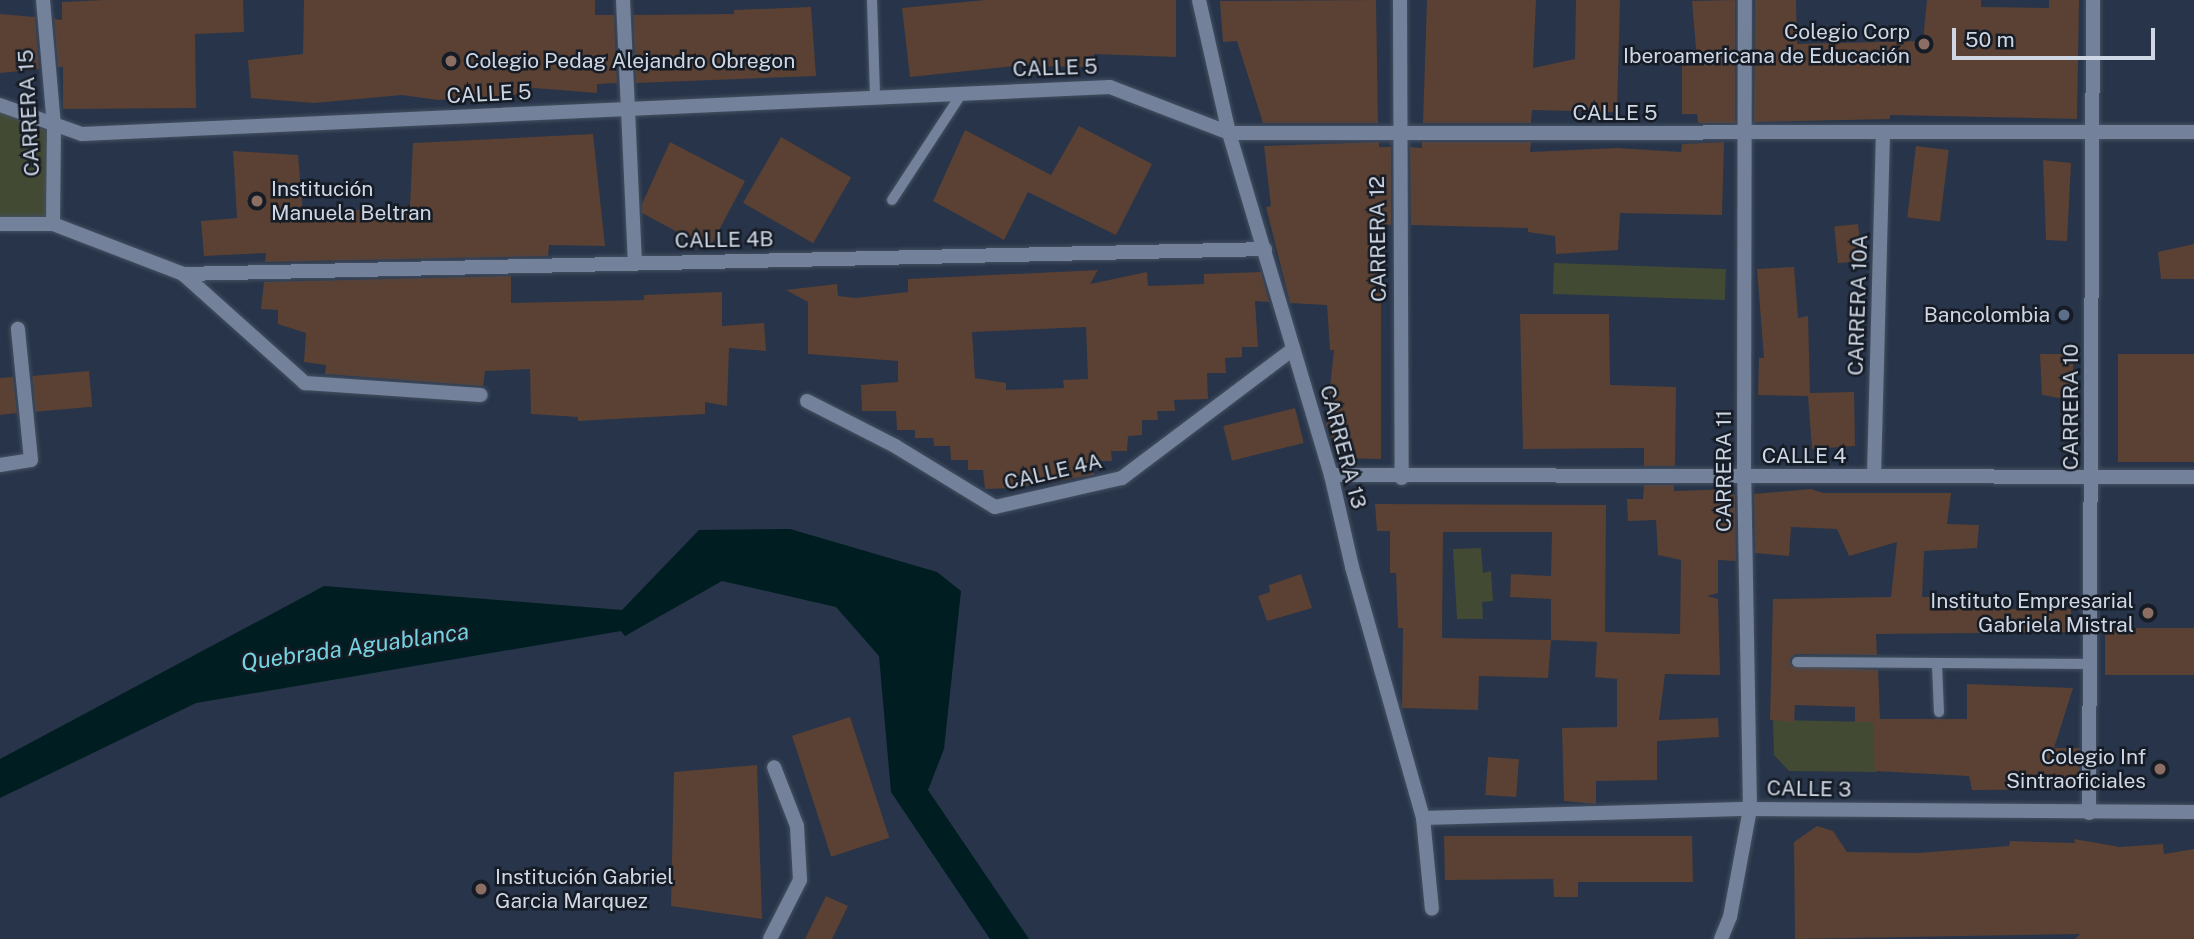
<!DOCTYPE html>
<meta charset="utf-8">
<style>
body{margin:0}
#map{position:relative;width:2194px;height:939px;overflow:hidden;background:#273449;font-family:"Public Sans",sans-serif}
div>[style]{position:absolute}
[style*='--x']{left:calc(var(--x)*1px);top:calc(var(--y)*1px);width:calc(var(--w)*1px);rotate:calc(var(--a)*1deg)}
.green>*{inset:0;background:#434a34;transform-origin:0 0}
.water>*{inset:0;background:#001d21}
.building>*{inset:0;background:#5a4134;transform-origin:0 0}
.roads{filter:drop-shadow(0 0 2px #455061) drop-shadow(0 0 2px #455061)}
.lane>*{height:10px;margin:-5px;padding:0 5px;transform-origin:5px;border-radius:5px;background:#73829a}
.street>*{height:14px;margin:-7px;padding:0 7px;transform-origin:7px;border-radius:7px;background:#73829a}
.dots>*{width:19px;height:19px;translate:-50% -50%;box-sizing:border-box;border:4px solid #161c25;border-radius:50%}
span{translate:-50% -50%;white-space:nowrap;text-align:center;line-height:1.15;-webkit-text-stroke:5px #161c25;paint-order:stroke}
.poi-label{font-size:21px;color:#cfd7e5}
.right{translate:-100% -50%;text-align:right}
.left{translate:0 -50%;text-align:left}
.street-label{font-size:21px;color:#cfd7e5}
.water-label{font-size:23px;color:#75d3e0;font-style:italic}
.scale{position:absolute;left:1952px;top:28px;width:203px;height:32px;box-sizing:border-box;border:4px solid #cfd7e5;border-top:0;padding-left:9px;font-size:21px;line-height:24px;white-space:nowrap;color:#cfd7e5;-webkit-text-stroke:5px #161c25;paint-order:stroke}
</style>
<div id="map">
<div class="green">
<i style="clip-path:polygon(0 112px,46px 130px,51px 222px,0 222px)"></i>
<i style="left:1554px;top:263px;width:172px;height:31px;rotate:2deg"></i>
<i style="clip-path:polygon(1481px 548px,1483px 573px,1491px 571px,1493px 601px,1482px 602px,1483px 619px,1457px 619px,1453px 549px)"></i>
<i style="clip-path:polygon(1773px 720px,1874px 722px,1877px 772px,1789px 771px,1774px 755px)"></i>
</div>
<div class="water">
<i style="clip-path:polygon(790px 529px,937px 572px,961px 591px,944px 749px,928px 790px,1029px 939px,990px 939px,891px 792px,879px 656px,836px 607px,722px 581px,625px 636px,621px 631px,196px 703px,0 798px,0 759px,324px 586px,622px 610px,699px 530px)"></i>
</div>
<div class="building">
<i style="clip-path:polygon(105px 0,243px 0,244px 32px,195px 34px,196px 108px,63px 109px,63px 67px,58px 67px,54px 19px,62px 20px,62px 2px)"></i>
<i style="clip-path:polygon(304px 0,595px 0,595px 15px,614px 15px,617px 83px,597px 84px,597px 93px,522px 87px,520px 95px,438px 100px,402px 95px,314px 103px,251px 98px,248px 60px,303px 54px)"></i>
<i style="clip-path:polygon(985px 0,1176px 0,1176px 57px,1094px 54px,1094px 67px,1014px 66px,910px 77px,902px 8px)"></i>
<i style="clip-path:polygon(1376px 0,1378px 123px,1263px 123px,1237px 41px,1223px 42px,1220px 1px)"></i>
<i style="clip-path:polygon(1427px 0,1536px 0,1533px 68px,1575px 59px,1576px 0,1620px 0,1617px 112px,1532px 110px,1531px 123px,1423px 123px)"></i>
<i style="clip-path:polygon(1735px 0,1735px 123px,1698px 123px,1697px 114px,1682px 114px,1682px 59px,1697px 60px,1692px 1px)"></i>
<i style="clip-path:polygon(1755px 0,1796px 0,1797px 44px,1923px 41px,1927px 0,1981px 0,1981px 7px,2049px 8px,2049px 0,2079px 0,2077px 119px,1890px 115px,1890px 119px,1754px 122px)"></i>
<i style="clip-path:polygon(811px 7px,816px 76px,636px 83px,633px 15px,734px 14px,734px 10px)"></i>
<i style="clip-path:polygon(0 14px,35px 17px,39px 69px,0 73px)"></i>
<i style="clip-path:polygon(1079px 126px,1152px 164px,1116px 235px,1028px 192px,1004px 240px,933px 201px,965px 130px,1051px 175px)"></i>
<i style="clip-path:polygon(593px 134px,605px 246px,549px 245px,548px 256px,265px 262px,266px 253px,204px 256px,201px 221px,237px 218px,233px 151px,298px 155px,303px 214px,410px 206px,413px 143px)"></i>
<i style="left:781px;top:137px;width:81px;height:76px;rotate:30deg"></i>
<i style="clip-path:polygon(670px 142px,745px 181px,709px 249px,642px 213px,642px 204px)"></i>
<i style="clip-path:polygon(1379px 142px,1379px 147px,1391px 147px,1391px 225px,1383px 224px,1381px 277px,1381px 459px,1340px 458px,1326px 425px,1334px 350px,1330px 350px,1327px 305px,1290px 303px,1266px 207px,1271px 206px,1264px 146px)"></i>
<i style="clip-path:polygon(1422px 142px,1531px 142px,1530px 152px,1617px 148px,1681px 152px,1682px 144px,1724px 142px,1722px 215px,1620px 213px,1618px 250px,1556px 254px,1555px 236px,1528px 232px,1528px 228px,1411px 225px,1410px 147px,1422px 148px)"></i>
<i style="left:1916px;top:146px;width:33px;height:72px;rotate:7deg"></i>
<i style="clip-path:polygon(2043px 160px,2071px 163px,2067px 241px,2046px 240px)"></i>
<i style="left:1858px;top:224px;width:37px;height:24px;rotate:84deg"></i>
<i style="clip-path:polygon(2194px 244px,2194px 279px,2161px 279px,2158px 252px)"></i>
<i style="clip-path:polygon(1794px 267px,1798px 318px,1808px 316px,1810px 393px,1854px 392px,1855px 446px,1812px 449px,1808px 396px,1758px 395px,1759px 358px,1764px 358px,1757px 269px)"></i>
<i style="clip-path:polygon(evenodd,1098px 270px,1090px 284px,1147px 272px,1148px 286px,1204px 284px,1204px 274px,1261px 272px,1269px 302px,1255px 301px,1258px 347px,1242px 347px,1242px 357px,1225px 358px,1226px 373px,1207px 373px,1208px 399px,1174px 400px,1175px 411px,1157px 411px,1158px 420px,1142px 420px,1142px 435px,1128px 436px,1127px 451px,1111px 451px,1112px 461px,1093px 461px,1094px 475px,1013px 488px,985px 489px,983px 470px,968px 470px,968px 460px,951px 460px,950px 446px,934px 446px,933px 438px,915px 438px,915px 430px,897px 430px,896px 411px,862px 411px,861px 385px,898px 382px,898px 361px,808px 354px,808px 302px,786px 290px,837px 284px,838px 296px,855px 298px,908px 292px,908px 279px,1098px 270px,1086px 327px,1088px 379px,1063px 380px,1064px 388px,1006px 390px,1006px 383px,975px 378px,972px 332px,1086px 327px)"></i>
<i style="clip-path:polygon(511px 276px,511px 303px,644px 300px,644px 295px,722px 292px,722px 326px,764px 323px,766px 351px,729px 348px,727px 406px,705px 402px,705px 414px,578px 421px,578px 417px,531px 414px,530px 369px,485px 371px,483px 386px,325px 374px,326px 365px,304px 362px,306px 333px,278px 324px,278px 310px,261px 309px,264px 282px)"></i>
<i style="clip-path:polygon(1520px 314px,1609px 314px,1610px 385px,1676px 387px,1675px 466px,1644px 466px,1644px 448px,1523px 449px)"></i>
<i style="clip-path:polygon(2040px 354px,2074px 354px,2071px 400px,2042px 395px)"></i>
<i style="left:2194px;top:354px;width:108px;height:76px;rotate:90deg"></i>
<i style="left:89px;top:371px;width:36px;height:57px;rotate:85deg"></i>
<i style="clip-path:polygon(13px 377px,17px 413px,0 415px,0 378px)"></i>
<i style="left:1295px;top:408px;width:36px;height:74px;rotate:76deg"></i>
<i style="clip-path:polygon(evenodd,1644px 485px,1674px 485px,1674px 491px,1732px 489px,1735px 496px,1736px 561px,1718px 560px,1718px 593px,1707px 596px,1718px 599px,1720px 675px,1665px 674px,1659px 720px,1718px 718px,1719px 737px,1657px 741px,1657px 780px,1596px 781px,1596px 804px,1564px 801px,1562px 728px,1617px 727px,1617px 679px,1595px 677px,1597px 642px,1551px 640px,1548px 678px,1479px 676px,1478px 710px,1402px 708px,1403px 628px,1398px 628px,1396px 573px,1390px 573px,1390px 531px,1377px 531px,1375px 504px,1606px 505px,1605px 632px,1680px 634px,1681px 560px,1658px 555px,1656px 520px,1628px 521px,1627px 499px,1643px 499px,1644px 485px,1443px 532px,1552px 532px,1551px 576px,1511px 574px,1510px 597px,1551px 599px,1551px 640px,1442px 638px,1443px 532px)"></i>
<i style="clip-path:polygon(1811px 489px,1823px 493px,1951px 493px,1947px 524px,1979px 525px,1977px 548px,1924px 551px,1922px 597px,2003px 596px,2007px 609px,2071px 609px,2072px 632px,1876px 634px,1877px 655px,1796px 654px,1790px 659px,1791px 666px,1878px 670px,1880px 719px,1967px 719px,1967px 684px,2073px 688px,2054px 748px,2080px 748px,2079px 789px,1972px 790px,1969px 776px,1875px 771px,1873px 722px,1855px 722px,1855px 707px,1795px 705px,1794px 722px,1770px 720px,1773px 599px,1891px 597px,1897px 542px,1849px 556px,1837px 529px,1791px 527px,1789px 556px,1755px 553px,1754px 494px)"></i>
<i style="clip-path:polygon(1301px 574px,1312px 608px,1267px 621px,1258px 596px,1270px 592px,1269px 585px)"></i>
<i style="left:2105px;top:628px;width:89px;height:47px"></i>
<i style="left:850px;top:717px;width:127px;height:61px;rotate:72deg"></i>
<i style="left:1488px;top:757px;width:31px;height:38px;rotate:4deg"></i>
<i style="clip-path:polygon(757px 765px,762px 919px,671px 906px,674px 772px)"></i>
<i style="clip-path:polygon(1817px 826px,1833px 831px,1847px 852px,1918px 853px,2009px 846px,2010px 841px,2075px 843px,2074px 839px,2120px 847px,2163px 844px,2164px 854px,2194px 849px,2194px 939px,2075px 939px,2080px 934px,1795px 939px,1794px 842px)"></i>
<i style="clip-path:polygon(1444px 836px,1692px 836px,1693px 882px,1578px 882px,1578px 897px,1554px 897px,1553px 879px,1445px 880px)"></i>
<i style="clip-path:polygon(826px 896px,848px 906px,832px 939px,805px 939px)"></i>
</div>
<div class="roads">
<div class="lane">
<i style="--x:872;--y:0;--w:97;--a:88.2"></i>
<i style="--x:892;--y:200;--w:128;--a:-56.8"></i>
<i style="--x:1797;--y:662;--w:290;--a:0.4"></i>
<i style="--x:1937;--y:665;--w:47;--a:87.6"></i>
</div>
<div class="street">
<i style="--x:43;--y:0;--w:127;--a:85"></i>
<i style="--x:54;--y:127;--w:97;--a:90.6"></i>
<i style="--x:623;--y:0;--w:263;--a:87.4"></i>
<i style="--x:1199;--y:0;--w:136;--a:77.3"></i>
<i style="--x:1229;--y:133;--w:357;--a:73.4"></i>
<i style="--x:1331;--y:475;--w:94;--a:77.1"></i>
<i style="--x:1352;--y:567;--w:261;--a:74.2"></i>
<i style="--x:1423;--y:818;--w:91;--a:84.4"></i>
<i style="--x:1400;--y:0;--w:478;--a:89.8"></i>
<i style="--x:0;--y:105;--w:87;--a:19.5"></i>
<i style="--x:82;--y:134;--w:1029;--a:-2.62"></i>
<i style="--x:1110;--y:87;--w:128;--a:21.1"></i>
<i style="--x:1229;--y:133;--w:965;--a:-0.06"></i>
<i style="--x:0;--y:224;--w:53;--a:0"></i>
<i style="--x:53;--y:224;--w:139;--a:21"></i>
<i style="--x:183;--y:274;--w:164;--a:41.8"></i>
<i style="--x:305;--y:383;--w:176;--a:3.9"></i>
<i style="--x:183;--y:274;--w:1082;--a:-1.32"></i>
<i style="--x:807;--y:401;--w:99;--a:27.1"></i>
<i style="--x:895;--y:446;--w:117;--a:31.4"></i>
<i style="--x:995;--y:507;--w:130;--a:-12.9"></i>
<i style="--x:1122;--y:478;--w:214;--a:-37"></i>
<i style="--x:0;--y:465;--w:31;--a:-9"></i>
<i style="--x:31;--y:460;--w:132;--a:-95.7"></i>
<i style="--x:1331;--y:475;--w:863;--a:0.13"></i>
<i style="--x:1874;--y:476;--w:342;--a:-88.5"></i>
<i style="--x:2089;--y:813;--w:813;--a:-89.72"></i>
<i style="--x:1423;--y:818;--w:327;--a:-1.6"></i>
<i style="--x:1750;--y:809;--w:444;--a:0.4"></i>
<i style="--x:770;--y:939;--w:66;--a:-63"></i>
<i style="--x:800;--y:880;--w:54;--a:-93.2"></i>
<i style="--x:797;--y:826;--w:63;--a:-111.3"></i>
<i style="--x:1721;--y:939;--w:24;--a:-68"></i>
<i style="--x:1730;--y:917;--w:110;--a:-79.5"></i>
<i style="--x:1750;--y:809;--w:332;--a:-91"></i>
<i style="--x:1744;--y:477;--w:477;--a:-89.9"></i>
</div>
</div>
<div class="dots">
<i style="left:1924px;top:44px;background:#8d6e63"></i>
<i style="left:451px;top:61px;background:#8d6e63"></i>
<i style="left:257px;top:201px;background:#8d6e63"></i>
<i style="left:2064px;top:315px;background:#5c6f8a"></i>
<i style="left:2148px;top:613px;background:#8d6e63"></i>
<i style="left:2160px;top:769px;background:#8d6e63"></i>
<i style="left:481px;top:889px;background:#8d6e63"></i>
</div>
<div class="poi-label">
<span class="right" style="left:1910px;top:44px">Colegio Corp<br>Iberoamericana de Educación</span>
<span class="left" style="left:465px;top:61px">Colegio Pedag Alejandro Obregon</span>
<span class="left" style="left:271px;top:201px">Institución<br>Manuela Beltran</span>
<span class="right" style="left:2050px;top:315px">Bancolombia</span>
<span class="right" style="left:2134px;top:613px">Instituto Empresarial<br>Gabriela Mistral</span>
<span class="right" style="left:2146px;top:769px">Colegio Inf<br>Sintraoficiales</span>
<span class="left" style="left:495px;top:889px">Institución Gabriel<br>Garcia Marquez</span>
</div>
<div class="street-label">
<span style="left:1055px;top:68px;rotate:-2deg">CALLE 5</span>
<span style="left:489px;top:94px;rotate:-3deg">CALLE 5</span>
<span style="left:29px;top:113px;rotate:-93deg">CARRERA 15</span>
<span style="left:1615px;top:113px">CALLE 5</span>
<span style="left:1378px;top:239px;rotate:-91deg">CARRERA 12</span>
<span style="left:724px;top:240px;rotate:-1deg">CALLE 4B</span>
<span style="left:1858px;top:305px;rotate:-88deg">CARRERA 10A</span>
<span style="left:2071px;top:407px;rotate:-90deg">CARRERA 10</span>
<span style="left:1343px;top:447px;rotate:75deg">CARRERA 13</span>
<span style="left:1804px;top:456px">CALLE 4</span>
<span style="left:1724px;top:471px;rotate:-90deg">CARRERA 11</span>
<span style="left:1053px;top:472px;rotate:-13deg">CALLE 4A</span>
<span style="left:1809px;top:789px;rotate:1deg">CALLE 3</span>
</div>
<div class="water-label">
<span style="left:355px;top:647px;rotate:-8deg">Quebrada Aguablanca</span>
</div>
<div class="scale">50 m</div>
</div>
